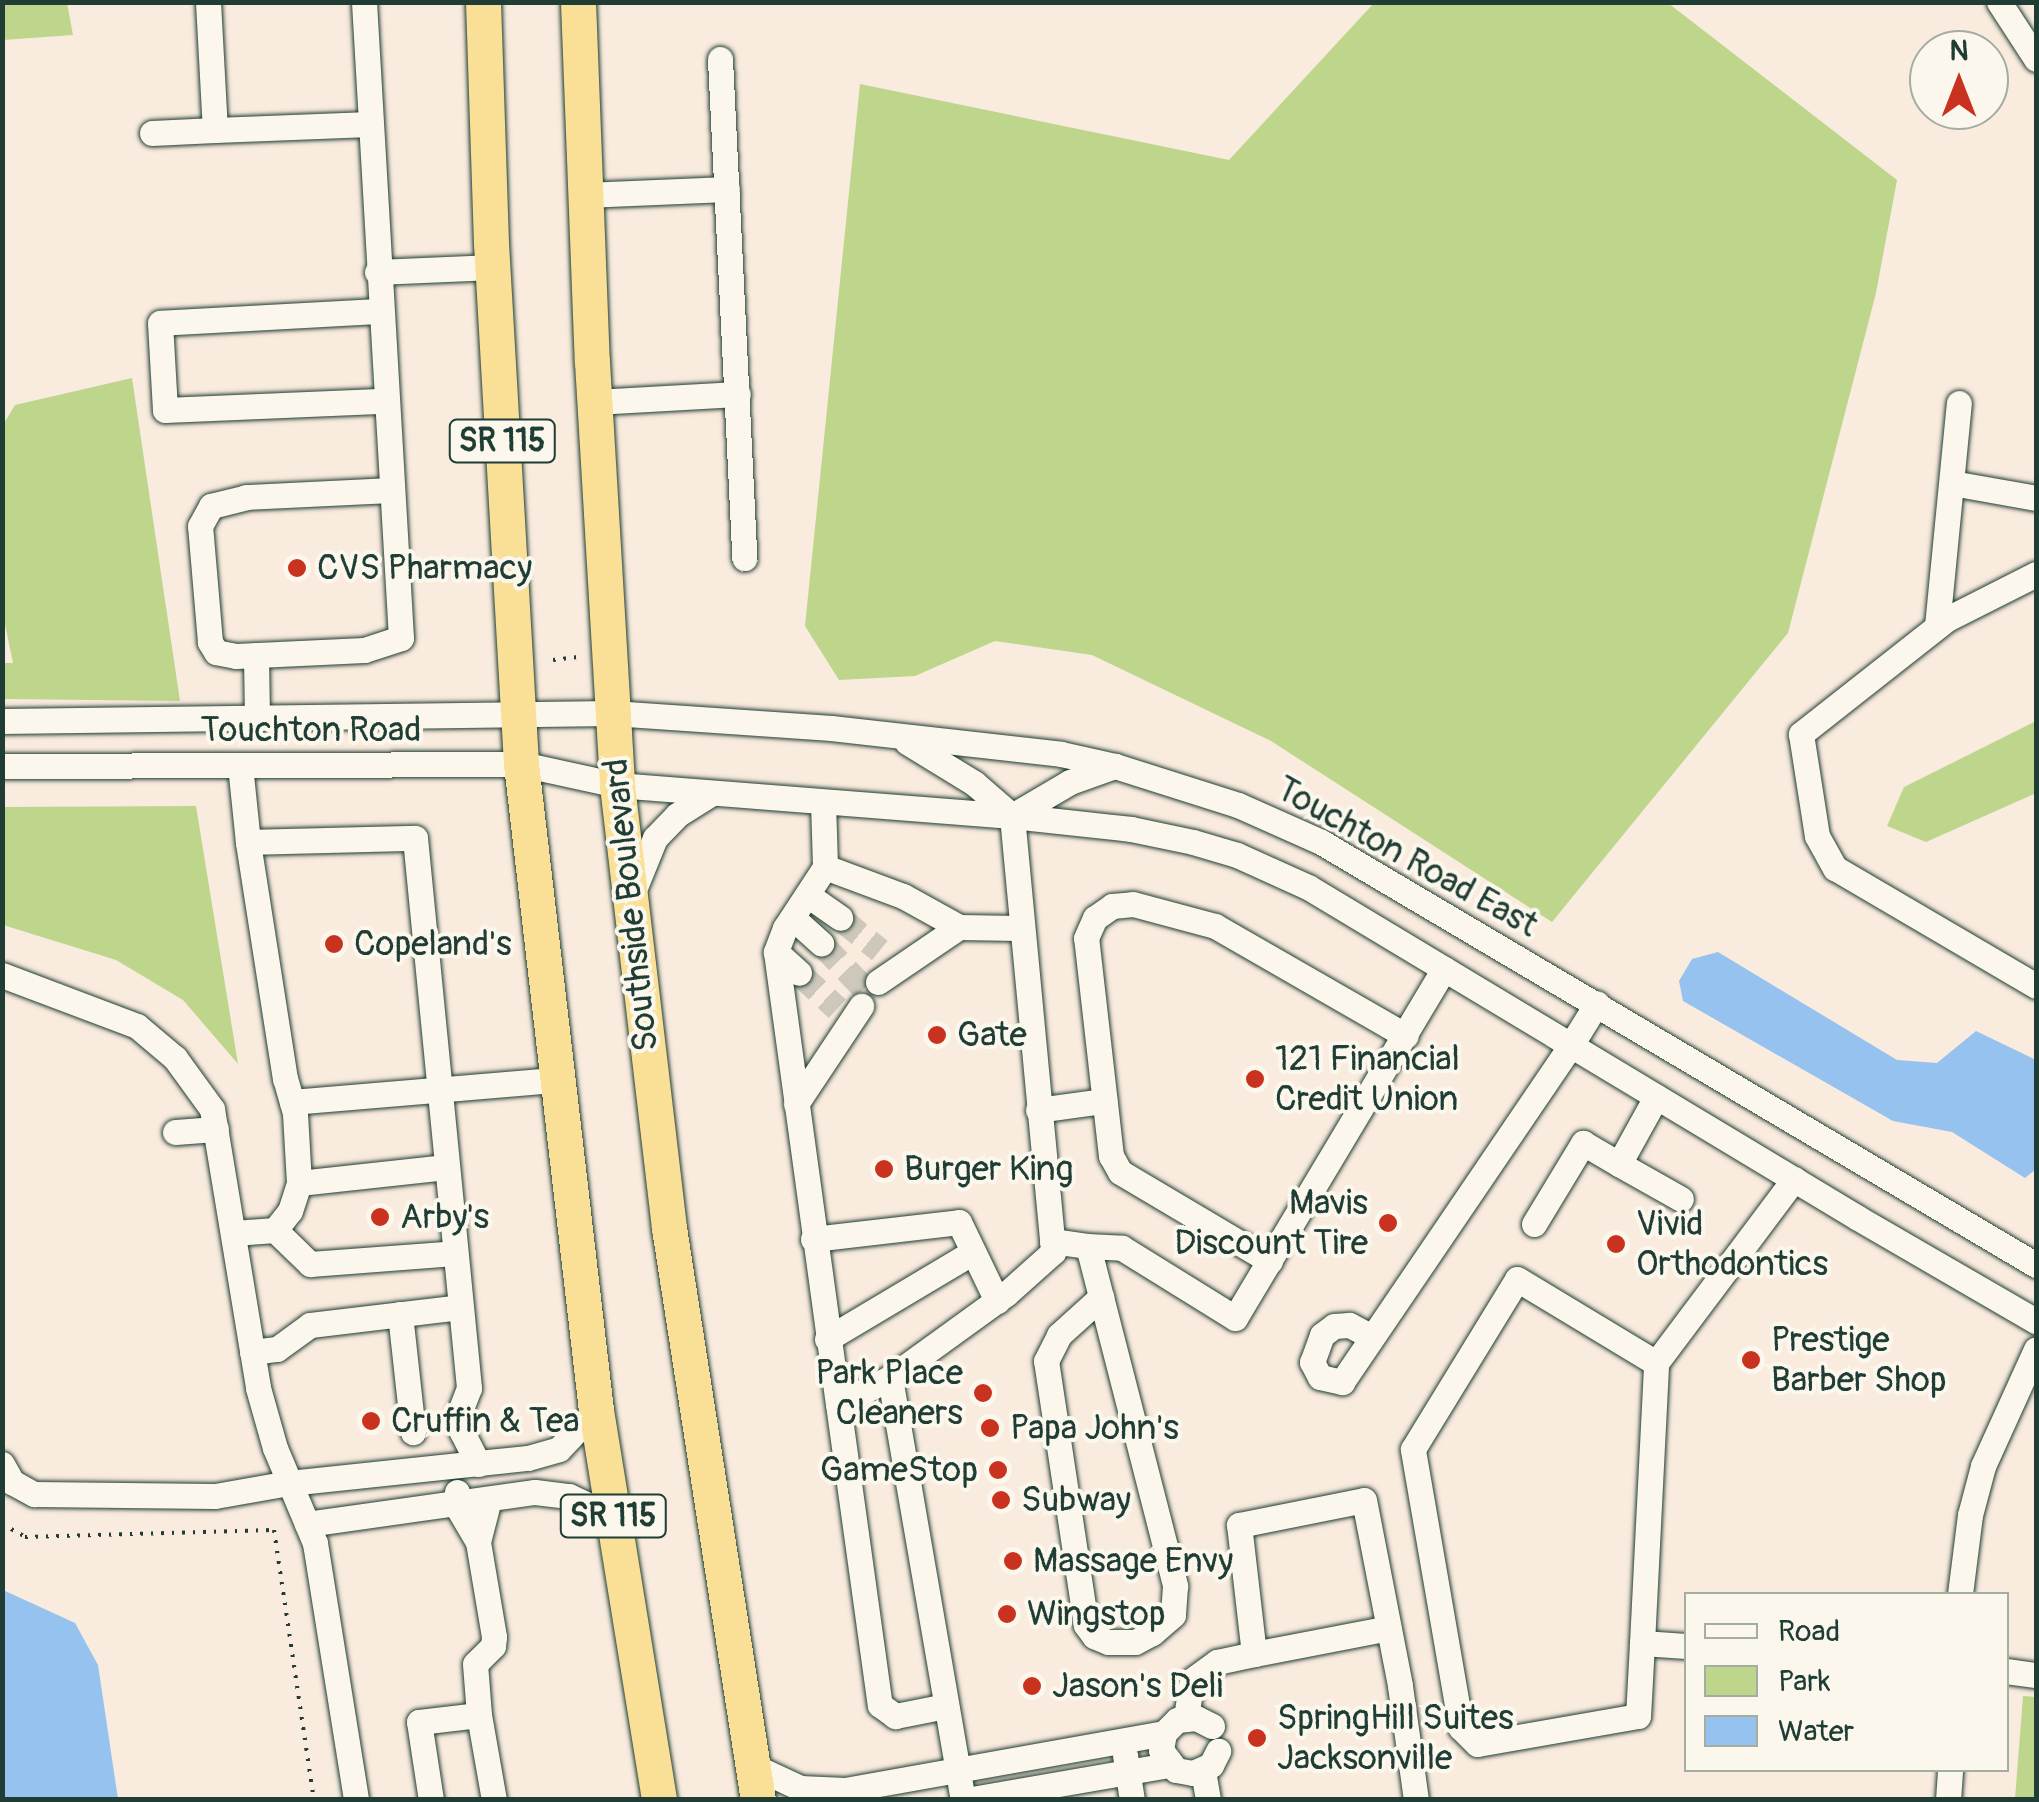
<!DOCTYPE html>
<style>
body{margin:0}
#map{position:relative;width:2039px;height:1802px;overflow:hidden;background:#f9ebdd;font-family:Pangolin,sans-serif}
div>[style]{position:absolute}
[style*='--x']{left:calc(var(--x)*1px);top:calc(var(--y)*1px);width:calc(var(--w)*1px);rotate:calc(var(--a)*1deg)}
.green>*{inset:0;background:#bed68c}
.water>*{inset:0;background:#96c2f0}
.minor-tunnel>*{height:25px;margin-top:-12.5px;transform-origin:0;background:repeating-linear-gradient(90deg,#cdc8bb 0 25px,transparent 0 37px)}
.path>*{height:4px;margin-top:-2px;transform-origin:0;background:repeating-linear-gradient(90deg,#1f3d34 0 2.5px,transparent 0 10.5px)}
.roads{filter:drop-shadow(0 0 2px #1f3d34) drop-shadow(0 0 2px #1f3d34)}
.minor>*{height:25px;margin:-12.5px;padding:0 12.5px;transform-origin:12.5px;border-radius:12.5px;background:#fbf7ec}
.highway>*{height:35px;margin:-17.5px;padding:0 17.5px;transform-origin:17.5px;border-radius:17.5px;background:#f9e096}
.dots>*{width:28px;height:28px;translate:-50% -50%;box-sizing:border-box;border:5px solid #fbf7ec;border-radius:50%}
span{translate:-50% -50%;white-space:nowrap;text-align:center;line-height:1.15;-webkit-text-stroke:8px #fbf7ec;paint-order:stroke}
.shield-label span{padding:2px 8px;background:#fbf7ec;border:2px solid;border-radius:8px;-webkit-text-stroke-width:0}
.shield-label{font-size:32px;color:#1f3d34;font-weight:700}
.poi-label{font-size:35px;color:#1f3d34}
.left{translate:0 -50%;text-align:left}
.right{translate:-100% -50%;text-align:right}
.street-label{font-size:35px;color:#1f3d34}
.frame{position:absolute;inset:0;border:5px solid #1f3d34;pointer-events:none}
.legend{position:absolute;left:1684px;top:1592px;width:325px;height:180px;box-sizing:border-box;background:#fbf7ec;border:2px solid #a3ada2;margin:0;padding:12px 18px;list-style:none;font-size:30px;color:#1f3d34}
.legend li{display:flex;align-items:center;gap:20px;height:50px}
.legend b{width:50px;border:2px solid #a3ada2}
.north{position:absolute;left:1909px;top:30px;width:100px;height:100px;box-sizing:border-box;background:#fbf7ec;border:2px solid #a3ada2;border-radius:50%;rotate:0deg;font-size:28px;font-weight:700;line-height:40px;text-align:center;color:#1f3d34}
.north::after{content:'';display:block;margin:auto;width:35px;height:45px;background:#c8321e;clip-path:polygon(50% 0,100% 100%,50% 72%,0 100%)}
</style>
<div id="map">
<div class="green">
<i style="clip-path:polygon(3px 2px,67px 3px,73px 35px,3px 40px)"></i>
<i style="clip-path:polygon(1374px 3px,1668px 3px,1897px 180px,1876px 293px,1788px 633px,1552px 922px,1271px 741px,1092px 655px,995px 641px,915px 676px,839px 680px,805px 626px,860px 84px,1229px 160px)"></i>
<i style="clip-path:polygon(132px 378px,180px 701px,3px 699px,3px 663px,13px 663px,2px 610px,3px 425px,15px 405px)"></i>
<i style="clip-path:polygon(2036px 721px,2036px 793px,1926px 842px,1887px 826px,1904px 787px)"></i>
<i style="clip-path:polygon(196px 806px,238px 1064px,183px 1000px,116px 960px,3px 925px,3px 807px)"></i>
<i style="clip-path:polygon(2023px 1696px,2036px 1697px,2036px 1799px,2015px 1799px)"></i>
</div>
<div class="water">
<i style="clip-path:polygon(1718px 952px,1897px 1060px,1937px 1063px,1976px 1031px,2036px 1060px,2036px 1169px,2025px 1178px,1952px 1132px,1893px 1121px,1683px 1001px,1679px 981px,1692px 959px)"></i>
<i style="clip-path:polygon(3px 1590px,75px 1623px,98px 1665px,118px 1799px,3px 1799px)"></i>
</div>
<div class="minor-tunnel">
<i style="--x:840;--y:918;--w:51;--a:38.7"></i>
<i style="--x:821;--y:943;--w:69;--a:46.2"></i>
<i style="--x:799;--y:973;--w:52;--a:42.6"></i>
</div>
<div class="path">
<i style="--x:553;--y:660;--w:25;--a:-7"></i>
<i style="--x:2;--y:1524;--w:26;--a:29"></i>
<i style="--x:25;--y:1537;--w:249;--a:-1.6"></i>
<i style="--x:274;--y:1530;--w:273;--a:81.6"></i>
</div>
<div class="roads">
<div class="minor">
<i style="--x:208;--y:2;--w:128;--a:86.9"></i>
<i style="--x:215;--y:130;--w:155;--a:-2.2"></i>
<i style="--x:364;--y:2;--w:637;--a:86.67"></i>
<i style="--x:401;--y:638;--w:39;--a:162"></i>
<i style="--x:364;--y:650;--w:128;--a:177.3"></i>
<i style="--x:236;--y:656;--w:20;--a:-169"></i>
<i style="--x:216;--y:652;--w:12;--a:-121"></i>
<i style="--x:210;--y:642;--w:116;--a:-94.9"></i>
<i style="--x:200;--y:526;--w:23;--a:-61"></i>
<i style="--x:211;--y:506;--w:36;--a:-14"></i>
<i style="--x:246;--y:497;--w:143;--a:-2.8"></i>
<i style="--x:1999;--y:2;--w:68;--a:57"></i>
<i style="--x:720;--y:59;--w:500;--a:87.2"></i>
<i style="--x:152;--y:133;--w:63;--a:-2.7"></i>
<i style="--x:585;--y:195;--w:142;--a:-2.4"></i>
<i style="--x:377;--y:272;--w:116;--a:-2.5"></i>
<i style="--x:379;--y:311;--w:219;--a:176.9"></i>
<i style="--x:160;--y:323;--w:87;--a:86.7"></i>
<i style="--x:165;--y:410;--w:219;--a:-2.4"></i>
<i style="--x:594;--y:402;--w:144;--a:-3.2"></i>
<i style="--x:1952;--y:483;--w:85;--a:10.1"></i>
<i style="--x:2036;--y:574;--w:100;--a:153.2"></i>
<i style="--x:1947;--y:619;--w:186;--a:141.8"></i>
<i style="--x:1801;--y:734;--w:103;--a:81.1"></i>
<i style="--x:1817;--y:836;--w:37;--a:61"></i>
<i style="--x:1835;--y:868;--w:233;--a:30.4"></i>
<i style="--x:1937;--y:626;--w:224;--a:-84.4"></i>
<i style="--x:256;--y:655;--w:64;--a:89.1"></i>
<i style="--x:2;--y:721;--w:610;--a:-0.75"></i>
<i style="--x:612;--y:713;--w:220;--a:3.9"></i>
<i style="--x:831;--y:728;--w:231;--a:6.4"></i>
<i style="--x:1061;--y:754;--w:55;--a:12.5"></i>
<i style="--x:1115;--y:766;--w:129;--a:17.6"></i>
<i style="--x:1238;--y:805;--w:91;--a:24"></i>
<i style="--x:1321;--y:842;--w:831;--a:30.61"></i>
<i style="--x:907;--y:742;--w:79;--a:31.5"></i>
<i style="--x:974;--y:783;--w:50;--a:41"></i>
<i style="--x:1012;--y:816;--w:438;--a:84.6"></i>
<i style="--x:1053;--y:1252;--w:63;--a:138.2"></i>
<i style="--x:1006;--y:1294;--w:143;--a:144.1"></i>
<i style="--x:890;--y:1378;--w:428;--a:80.2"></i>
<i style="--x:240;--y:765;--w:77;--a:84.1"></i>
<i style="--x:2;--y:766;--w:519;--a:-0.22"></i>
<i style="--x:521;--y:764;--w:98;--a:12.3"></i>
<i style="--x:617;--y:785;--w:396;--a:4.5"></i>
<i style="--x:1012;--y:816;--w:120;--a:6.2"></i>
<i style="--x:1131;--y:829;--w:63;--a:11.8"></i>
<i style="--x:1193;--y:842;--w:46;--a:16.5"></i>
<i style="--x:1237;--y:855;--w:78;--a:24.3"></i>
<i style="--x:1308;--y:887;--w:642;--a:31.04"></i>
<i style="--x:1858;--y:1218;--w:206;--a:30.1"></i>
<i style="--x:823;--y:802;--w:65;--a:88.2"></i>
<i style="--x:825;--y:867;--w:73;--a:123.3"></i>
<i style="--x:785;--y:928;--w:26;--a:111"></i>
<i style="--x:776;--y:952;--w:456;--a:82.2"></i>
<i style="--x:1012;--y:816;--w:67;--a:-30.4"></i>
<i style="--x:1070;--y:782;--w:48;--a:-19.6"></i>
<i style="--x:825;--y:867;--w:83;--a:20.4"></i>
<i style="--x:903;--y:896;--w:64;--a:29"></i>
<i style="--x:959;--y:927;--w:60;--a:1"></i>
<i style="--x:809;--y:896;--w:38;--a:35"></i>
<i style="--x:631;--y:897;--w:64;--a:-67.9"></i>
<i style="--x:655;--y:838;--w:32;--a:-46"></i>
<i style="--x:677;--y:815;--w:41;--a:-32.2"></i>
<i style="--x:793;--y:918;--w:38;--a:42"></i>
<i style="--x:776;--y:952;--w:31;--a:42"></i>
<i style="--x:2;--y:975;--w:144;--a:20.7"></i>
<i style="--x:137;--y:1026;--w:50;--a:40.1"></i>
<i style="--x:175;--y:1058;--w:63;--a:54"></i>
<i style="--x:212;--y:1109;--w:283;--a:80.6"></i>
<i style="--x:258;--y:1388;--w:62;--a:74.2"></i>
<i style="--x:275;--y:1448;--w:103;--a:67.2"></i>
<i style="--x:315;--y:1543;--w:260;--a:80.9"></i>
<i style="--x:878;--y:982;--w:98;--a:-34.2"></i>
<i style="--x:292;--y:1102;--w:265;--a:-4.8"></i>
<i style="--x:796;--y:1104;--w:118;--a:-56.4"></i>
<i style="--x:1038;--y:1110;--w:67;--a:-7.8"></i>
<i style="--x:175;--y:1132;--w:41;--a:-4.2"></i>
<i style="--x:1619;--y:1164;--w:71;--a:29.4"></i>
<i style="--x:299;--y:1183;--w:148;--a:-6.2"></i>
<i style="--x:1534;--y:1224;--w:95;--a:-58.8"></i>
<i style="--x:1583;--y:1143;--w:42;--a:30.3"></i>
<i style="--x:1619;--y:1164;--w:77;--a:-61.1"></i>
<i style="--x:275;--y:1230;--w:49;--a:44.2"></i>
<i style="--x:310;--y:1264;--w:145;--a:-4.3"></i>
<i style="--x:234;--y:1233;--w:41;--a:-4.2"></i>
<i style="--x:275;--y:1230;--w:24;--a:-52"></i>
<i style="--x:290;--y:1211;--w:29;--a:-72"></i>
<i style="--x:299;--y:1183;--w:70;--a:-93.3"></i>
<i style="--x:295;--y:1113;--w:35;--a:-106"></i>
<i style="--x:285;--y:1079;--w:240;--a:-98.9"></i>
<i style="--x:248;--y:842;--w:167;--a:-1.4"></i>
<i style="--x:415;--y:838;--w:553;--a:84.39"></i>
<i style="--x:469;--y:1388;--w:25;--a:111"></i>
<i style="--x:460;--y:1411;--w:21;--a:85"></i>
<i style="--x:462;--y:1432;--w:36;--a:63"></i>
<i style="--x:813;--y:1239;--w:147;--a:-6.6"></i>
<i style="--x:959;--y:1222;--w:88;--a:64.3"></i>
<i style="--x:1052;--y:1241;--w:35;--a:8"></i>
<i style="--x:1087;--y:1246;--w:9;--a:69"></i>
<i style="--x:1090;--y:1254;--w:343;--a:75.6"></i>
<i style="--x:1175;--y:1586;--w:29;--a:94"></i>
<i style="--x:1173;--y:1615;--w:28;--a:139"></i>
<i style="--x:1152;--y:1633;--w:19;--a:152"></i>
<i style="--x:1135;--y:1642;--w:27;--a:180"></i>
<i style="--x:1108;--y:1642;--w:15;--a:-157"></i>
<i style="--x:1094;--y:1636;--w:14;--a:-126"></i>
<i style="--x:1086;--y:1625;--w:267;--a:-98.6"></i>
<i style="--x:1046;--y:1361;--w:29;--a:-63"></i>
<i style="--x:1059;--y:1335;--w:57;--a:-42.1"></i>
<i style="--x:1087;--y:1246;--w:35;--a:3"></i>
<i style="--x:1122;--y:1248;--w:133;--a:31.8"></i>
<i style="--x:1235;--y:1318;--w:407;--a:-59.1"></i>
<i style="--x:1270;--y:1261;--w:174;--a:-149.3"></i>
<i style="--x:1120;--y:1172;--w:18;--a:-119"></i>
<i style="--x:1111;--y:1156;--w:219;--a:-96.5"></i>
<i style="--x:1086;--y:938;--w:22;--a:-66"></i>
<i style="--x:1095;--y:918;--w:21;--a:-35"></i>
<i style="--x:1112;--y:906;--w:21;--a:-5"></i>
<i style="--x:1133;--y:904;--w:85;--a:15"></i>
<i style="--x:1215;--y:926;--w:220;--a:29.9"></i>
<i style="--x:400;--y:1314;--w:119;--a:83.7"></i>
<i style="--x:1372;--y:1337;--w:26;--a:-152"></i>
<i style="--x:1349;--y:1325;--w:15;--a:176"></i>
<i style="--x:1334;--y:1326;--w:15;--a:143"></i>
<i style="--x:1322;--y:1335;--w:29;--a:110"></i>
<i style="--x:1312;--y:1362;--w:17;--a:62"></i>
<i style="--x:1320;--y:1377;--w:23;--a:13"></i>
<i style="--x:1342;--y:1382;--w:407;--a:-55.8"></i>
<i style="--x:1571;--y:1045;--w:49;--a:-58.2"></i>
<i style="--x:827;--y:1339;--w:170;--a:-30.8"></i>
<i style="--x:252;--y:1352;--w:25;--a:-7"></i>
<i style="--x:277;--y:1349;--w:41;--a:-36"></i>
<i style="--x:310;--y:1325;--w:151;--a:-6.8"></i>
<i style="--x:890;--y:1378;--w:58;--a:153.4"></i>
<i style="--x:838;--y:1404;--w:304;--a:82.1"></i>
<i style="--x:880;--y:1705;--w:19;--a:36"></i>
<i style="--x:895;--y:1716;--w:52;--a:-11.1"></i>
<i style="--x:2;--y:1464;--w:21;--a:61"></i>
<i style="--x:12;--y:1482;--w:25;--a:29"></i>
<i style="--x:34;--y:1494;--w:181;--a:0.6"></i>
<i style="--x:215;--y:1496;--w:75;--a:-10"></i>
<i style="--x:289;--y:1483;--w:240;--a:-6"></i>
<i style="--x:528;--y:1458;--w:32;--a:-16"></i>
<i style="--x:559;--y:1449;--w:54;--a:-46.5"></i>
<i style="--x:457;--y:1492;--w:11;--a:100"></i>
<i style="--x:455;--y:1503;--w:45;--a:59.5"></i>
<i style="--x:478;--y:1542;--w:44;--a:-75.7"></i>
<i style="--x:307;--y:1524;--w:230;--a:-8"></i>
<i style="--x:535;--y:1492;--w:34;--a:7"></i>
<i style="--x:569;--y:1496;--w:49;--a:25.5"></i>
<i style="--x:478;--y:1542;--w:96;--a:80.4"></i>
<i style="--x:494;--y:1637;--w:9;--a:96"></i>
<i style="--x:493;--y:1646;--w:25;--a:135"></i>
<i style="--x:475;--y:1664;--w:51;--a:85.5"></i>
<i style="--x:1960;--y:1594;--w:80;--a:-82.8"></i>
<i style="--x:1970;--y:1515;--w:51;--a:-75.1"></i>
<i style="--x:1983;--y:1466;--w:128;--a:-65.6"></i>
<i style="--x:1642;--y:1643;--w:73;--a:93.1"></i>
<i style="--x:1638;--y:1716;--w:163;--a:170.1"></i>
<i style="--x:1477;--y:1744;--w:23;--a:-135"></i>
<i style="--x:1461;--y:1728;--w:283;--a:-99.8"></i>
<i style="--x:1413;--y:1449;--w:199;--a:-58.5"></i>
<i style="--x:1517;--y:1279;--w:162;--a:31.1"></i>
<i style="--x:1686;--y:1646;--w:44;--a:-176.1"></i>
<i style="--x:1642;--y:1643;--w:280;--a:-87.1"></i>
<i style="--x:1656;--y:1363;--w:230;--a:-53.1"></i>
<i style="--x:1254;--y:1654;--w:137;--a:-10.9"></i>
<i style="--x:2006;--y:1671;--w:30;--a:8"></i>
<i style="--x:1186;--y:1717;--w:37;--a:-81"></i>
<i style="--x:1192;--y:1680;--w:31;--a:-36"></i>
<i style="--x:1217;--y:1662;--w:38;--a:-12"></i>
<i style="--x:1254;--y:1654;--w:130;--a:-96.6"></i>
<i style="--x:1239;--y:1525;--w:127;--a:-11.3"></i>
<i style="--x:1364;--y:1500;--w:189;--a:79"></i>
<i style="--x:1400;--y:1686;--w:115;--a:82"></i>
<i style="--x:1212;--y:1726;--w:18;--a:-153"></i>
<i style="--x:1196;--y:1718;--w:19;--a:174"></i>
<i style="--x:1177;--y:1720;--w:18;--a:135"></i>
<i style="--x:1164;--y:1733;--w:17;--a:100"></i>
<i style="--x:1161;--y:1750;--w:25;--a:53"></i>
<i style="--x:1176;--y:1770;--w:17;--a:10"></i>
<i style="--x:1193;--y:1773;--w:20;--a:-24"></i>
<i style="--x:1211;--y:1765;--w:16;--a:-63"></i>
<i style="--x:1125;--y:1755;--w:46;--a:81.2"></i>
<i style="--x:751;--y:1765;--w:54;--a:25.1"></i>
<i style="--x:800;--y:1788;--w:45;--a:2.5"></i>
<i style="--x:845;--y:1790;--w:324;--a:-10.1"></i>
<i style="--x:1203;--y:1771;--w:29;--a:80"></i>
<i style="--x:431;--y:1800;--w:79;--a:-98.7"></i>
<i style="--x:419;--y:1722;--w:60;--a:-6.7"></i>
<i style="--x:479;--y:1715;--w:86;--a:80"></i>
<i style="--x:966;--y:1800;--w:206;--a:-9.8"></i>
<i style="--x:1948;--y:1800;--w:30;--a:-86"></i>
</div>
<div class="highway">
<i style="--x:483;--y:2;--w:241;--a:88.1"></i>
<i style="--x:491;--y:243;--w:522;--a:86.7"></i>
<i style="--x:521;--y:764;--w:650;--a:83.38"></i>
<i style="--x:596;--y:1410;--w:395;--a:80.8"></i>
<i style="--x:578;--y:2;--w:360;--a:87.8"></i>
<i style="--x:592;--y:362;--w:424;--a:86.6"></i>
<i style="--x:617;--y:785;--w:446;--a:83.3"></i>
<i style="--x:669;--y:1228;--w:579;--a:81.16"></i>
</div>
</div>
<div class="dots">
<i style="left:297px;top:568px;background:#c8321e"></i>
<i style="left:334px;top:944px;background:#c8321e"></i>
<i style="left:937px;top:1035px;background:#c8321e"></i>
<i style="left:1255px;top:1079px;background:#c8321e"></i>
<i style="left:884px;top:1169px;background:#c8321e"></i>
<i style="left:380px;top:1217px;background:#c8321e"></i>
<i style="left:1388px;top:1223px;background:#c8321e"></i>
<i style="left:1616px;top:1244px;background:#c8321e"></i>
<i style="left:1751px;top:1360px;background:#c8321e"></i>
<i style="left:983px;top:1393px;background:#c8321e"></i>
<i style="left:371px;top:1421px;background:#c8321e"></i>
<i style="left:990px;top:1428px;background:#c8321e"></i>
<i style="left:998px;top:1470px;background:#c8321e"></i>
<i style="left:1001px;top:1500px;background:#c8321e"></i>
<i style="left:1013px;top:1561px;background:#c8321e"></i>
<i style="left:1007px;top:1614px;background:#c8321e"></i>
<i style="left:1032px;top:1686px;background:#c8321e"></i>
<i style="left:1257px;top:1738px;background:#c8321e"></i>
</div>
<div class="shield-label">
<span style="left:502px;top:441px">SR 115</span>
<span style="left:613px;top:1516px">SR 115</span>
</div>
<div class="poi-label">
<span class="left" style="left:317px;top:568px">CVS Pharmacy</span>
<span class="left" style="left:354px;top:944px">Copeland's</span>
<span class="left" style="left:957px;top:1035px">Gate</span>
<span class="left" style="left:1275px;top:1079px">121 Financial<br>Credit Union</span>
<span class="left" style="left:904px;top:1169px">Burger King</span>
<span class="right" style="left:1368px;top:1223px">Mavis<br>Discount Tire</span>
<span class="left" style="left:400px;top:1217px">Arby's</span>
<span class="left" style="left:1636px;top:1244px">Vivid<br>Orthodontics</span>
<span class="left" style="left:1771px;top:1360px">Prestige<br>Barber Shop</span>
<span class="right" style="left:963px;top:1393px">Park Place<br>Cleaners</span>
<span class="left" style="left:391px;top:1421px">Cruffin &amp; Tea</span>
<span class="left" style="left:1010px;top:1428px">Papa John's</span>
<span class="right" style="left:978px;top:1470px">GameStop</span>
<span class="left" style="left:1021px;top:1500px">Subway</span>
<span class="left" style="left:1033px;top:1561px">Massage Envy</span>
<span class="left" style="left:1027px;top:1614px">Wingstop</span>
<span class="left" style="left:1052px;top:1686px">Jason's Deli</span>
<span class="left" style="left:1277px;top:1738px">SpringHill Suites<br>Jacksonville</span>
</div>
<div class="street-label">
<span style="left:311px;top:730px">Touchton Road</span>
<span style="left:1407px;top:857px;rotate:29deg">Touchton Road East</span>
<span style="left:631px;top:905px;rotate:-96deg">Southside Boulevard</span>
</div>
<div class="frame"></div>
<ul class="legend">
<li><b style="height:12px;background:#fbf7ec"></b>Road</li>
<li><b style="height:28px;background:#bed68c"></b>Park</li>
<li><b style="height:28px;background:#96c2f0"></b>Water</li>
</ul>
<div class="north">N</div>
</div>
